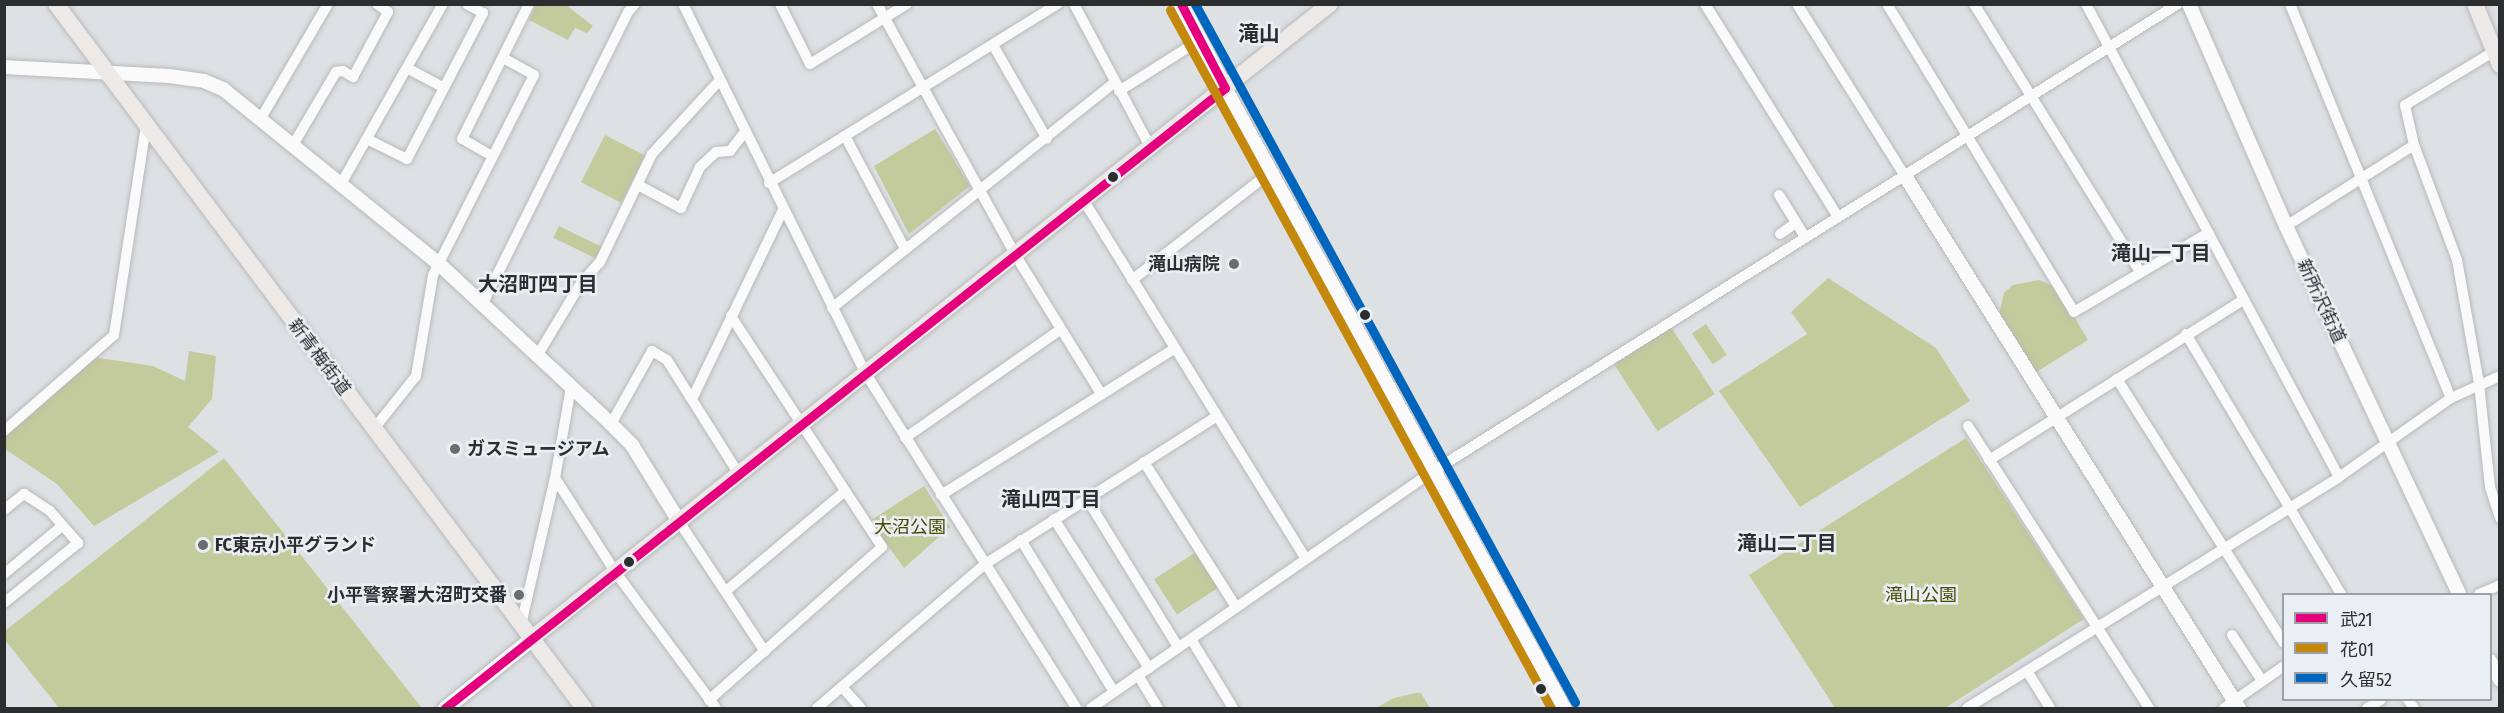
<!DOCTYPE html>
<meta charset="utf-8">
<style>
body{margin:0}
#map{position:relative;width:2504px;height:713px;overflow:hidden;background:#dee1e4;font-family:"Fira Sans Condensed","Noto Sans JP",sans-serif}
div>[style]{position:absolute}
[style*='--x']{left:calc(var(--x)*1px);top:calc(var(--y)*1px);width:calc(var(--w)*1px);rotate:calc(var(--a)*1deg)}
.green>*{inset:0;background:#c3ca9b;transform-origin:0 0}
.roads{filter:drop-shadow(0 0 2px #b7b9bb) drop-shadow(0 0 2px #b7b9bb)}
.minor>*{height:10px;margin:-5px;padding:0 5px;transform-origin:5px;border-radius:5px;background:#fafafb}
.tertiary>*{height:14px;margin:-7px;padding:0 7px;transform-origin:7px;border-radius:7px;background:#fafafb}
.secondary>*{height:15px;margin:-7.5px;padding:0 7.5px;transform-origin:7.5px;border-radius:7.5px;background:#fafafb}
.primary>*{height:16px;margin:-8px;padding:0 8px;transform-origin:8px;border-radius:8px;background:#ede9e7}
.bus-1>*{height:9px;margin:-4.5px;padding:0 4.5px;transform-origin:4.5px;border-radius:4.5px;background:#e5007d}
.bus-2>*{height:9px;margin:-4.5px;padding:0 4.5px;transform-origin:4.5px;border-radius:4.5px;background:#c4880c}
.bus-3>*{height:9px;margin:-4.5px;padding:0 4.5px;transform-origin:4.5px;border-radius:4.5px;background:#0065bd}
.dots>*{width:16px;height:16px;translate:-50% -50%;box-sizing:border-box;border:3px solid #e9eff4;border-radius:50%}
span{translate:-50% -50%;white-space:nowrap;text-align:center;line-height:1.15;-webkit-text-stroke:5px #e9eff4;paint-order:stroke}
.poi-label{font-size:18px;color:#2b2d2f;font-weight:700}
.right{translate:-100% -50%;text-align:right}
.left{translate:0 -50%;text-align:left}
.street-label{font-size:18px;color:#2b2d2f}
.park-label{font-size:18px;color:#474c00}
.neighbourhood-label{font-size:20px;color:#2b2d2f;font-weight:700}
.quarter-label{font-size:21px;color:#2b2d2f;font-weight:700}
.frame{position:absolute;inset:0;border:6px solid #2b2d2f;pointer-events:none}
.legend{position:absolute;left:2282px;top:593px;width:210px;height:108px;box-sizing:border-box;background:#e9eff4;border:2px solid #9da1a5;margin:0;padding:8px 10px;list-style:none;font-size:18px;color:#2b2d2f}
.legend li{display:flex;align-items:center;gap:12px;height:30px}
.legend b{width:30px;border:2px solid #9da1a5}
</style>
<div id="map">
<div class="green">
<i style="clip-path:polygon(536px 5px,566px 5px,593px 26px,587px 33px,575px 28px,568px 40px,529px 20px)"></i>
<i style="clip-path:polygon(935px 129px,970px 186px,909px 234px,874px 166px)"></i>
<i style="left:605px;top:135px;width:45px;height:53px;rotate:27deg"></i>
<i style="left:559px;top:226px;width:48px;height:13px;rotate:26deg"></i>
<i style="clip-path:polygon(1828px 278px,1936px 348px,1970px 401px,1800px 507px,1719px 391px,1807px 334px,1791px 312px)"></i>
<i style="clip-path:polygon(2039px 280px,2057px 288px,2088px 340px,2033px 374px,1998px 319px,2004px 293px,2013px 285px)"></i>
<i style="left:1706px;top:324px;width:37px;height:17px;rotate:56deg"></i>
<i style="left:1671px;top:327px;width:80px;height:68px;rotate:57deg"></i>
<i style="clip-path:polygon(189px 351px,216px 356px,212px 399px,188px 427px,219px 452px,94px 526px,57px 484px,5px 449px,4px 437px,93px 357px,153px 366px,185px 381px)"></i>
<i style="clip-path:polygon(1966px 438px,2084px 619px,1945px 708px,1835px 708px,1749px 575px)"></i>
<i style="clip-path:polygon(224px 458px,422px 708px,59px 708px,5px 640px,5px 631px)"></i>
<i style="clip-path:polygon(924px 486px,950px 527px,904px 568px,870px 521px)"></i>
<i style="left:1196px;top:552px;width:42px;height:50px;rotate:57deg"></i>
<i style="clip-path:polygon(1416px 693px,1421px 693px,1430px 708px,1376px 708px,1394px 698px)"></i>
</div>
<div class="roads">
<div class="minor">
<i style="--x:683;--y:4;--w:413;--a:63.7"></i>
<i style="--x:866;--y:374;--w:395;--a:57.8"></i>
<i style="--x:780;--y:4;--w:67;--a:63.4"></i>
<i style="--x:810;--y:64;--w:114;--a:-31.7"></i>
<i style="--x:877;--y:4;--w:288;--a:61.1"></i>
<i style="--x:1016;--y:256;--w:163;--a:58.3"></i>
<i style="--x:1074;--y:4;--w:163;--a:61.9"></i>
<i style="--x:1705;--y:4;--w:251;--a:58"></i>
<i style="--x:1797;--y:4;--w:203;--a:57.9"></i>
<i style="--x:1887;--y:4;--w:360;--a:58.7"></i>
<i style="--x:2074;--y:312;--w:156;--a:-30.5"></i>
<i style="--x:1974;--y:4;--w:315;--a:58.2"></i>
<i style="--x:2086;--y:4;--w:536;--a:61.86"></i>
<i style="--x:2290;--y:4;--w:426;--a:67.8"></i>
<i style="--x:993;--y:45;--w:108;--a:60.1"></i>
<i style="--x:2493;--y:52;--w:103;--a:148.9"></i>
<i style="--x:2405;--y:105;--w:41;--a:77.3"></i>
<i style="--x:2414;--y:145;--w:123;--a:69.5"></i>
<i style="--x:2457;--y:260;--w:126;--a:79.9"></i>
<i style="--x:2479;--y:384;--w:104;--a:83.9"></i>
<i style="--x:2490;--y:487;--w:33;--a:72"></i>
<i style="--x:407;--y:68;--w:42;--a:28.4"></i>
<i style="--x:1119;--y:91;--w:96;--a:-32.2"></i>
<i style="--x:261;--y:118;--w:132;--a:-59.6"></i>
<i style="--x:845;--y:136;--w:128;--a:62"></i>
<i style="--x:367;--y:139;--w:45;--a:26.6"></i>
<i style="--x:407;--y:159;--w:165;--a:-62.5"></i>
<i style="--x:483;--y:13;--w:18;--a:-151"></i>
<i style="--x:293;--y:145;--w:85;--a:-59.5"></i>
<i style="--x:336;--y:72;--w:7;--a:-8"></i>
<i style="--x:343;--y:71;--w:12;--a:31"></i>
<i style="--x:353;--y:77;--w:74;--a:-61.7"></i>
<i style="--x:388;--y:12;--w:14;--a:-144"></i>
<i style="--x:492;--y:156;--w:34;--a:-150"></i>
<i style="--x:462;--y:139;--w:151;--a:-63.6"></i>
<i style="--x:769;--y:183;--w:340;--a:-31.8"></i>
<i style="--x:341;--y:184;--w:207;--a:-60.5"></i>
<i style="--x:638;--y:185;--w:49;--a:28.1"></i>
<i style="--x:681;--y:208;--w:45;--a:-65.1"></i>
<i style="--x:700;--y:167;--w:22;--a:-43"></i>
<i style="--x:716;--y:152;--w:14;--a:-4"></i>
<i style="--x:730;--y:151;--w:23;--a:-52"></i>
<i style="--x:1779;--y:195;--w:49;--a:58.2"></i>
<i style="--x:1084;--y:201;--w:421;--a:58.2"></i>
<i style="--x:2286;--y:226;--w:151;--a:-32.3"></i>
<i style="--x:1780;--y:234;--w:19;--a:-35"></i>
<i style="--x:1132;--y:280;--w:177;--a:-37.9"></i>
<i style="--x:482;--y:305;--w:327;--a:-63.5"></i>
<i style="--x:628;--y:12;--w:11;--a:-49"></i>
<i style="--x:832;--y:308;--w:361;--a:-38.6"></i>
<i style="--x:2186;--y:334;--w:303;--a:59.2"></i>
<i style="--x:537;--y:356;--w:85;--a:-58.9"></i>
<i style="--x:581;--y:283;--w:28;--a:-48"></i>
<i style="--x:600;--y:262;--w:120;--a:-64.3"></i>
<i style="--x:652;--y:154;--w:98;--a:-47.5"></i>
<i style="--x:2117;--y:379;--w:312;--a:57.7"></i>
<i style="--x:692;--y:399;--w:210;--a:-64.3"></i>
<i style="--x:611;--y:424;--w:84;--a:-60.7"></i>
<i style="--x:652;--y:351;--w:17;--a:31"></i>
<i style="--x:667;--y:360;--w:137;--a:57.8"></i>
<i style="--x:1968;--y:426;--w:335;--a:57.3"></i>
<i style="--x:373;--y:430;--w:69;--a:-51.5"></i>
<i style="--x:416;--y:376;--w:102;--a:-80.4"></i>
<i style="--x:433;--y:275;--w:224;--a:-63.2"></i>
<i style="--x:534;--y:75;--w:35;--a:-151"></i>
<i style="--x:4;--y:431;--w:146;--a:-41.1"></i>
<i style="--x:114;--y:335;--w:212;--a:-81.3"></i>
<i style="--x:905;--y:438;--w:189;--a:-34.9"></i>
<i style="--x:1989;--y:460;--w:300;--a:-32.2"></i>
<i style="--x:1144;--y:462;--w:172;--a:57.6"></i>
<i style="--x:555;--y:478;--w:113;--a:57.3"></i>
<i style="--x:616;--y:573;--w:168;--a:53.5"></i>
<i style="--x:941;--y:495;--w:276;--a:-32.1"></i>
<i style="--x:1087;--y:499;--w:174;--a:58.4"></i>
<i style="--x:4;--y:510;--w:26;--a:-39"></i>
<i style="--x:24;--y:494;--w:31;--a:33"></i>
<i style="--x:50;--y:511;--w:43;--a:48.8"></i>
<i style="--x:78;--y:543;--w:95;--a:141"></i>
<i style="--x:1054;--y:519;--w:177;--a:57.5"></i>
<i style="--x:680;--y:523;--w:154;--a:56.6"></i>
<i style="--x:1021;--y:540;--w:178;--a:58.5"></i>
<i style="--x:4;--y:574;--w:75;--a:-39.6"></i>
<i style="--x:726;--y:591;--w:154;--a:-40"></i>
<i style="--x:2479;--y:594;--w:23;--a:-23"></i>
<i style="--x:521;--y:625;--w:151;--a:-77"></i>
<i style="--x:555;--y:478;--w:92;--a:-80"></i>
<i style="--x:2232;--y:635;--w:55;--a:56.9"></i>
<i style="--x:1191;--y:639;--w:81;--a:58.7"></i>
<i style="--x:2027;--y:671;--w:44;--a:58.1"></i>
<i style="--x:1138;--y:675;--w:39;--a:59"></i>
<i style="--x:842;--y:687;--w:28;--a:48"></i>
<i style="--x:709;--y:700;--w:231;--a:-41.5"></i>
<i style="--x:882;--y:547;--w:276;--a:-123.2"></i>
<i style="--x:2408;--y:700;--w:10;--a:53"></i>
<i style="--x:817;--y:708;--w:221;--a:-40.6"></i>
<i style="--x:985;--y:564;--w:275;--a:-32.5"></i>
<i style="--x:1091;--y:708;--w:418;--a:-34.7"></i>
<i style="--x:1435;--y:470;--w:877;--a:-32.1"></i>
<i style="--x:1967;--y:708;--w:438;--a:-31.8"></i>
<i style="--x:2339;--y:477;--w:137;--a:-35.2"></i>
<i style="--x:2451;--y:398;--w:54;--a:-24.2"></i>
<i style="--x:2224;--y:708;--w:73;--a:-35"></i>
<i style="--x:2367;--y:708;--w:16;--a:-30"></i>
</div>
<div class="tertiary">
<i style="--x:2189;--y:4;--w:242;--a:66.4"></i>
<i style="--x:2286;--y:226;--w:407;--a:64.8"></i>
<i style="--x:4;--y:67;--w:165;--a:3.1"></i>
<i style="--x:169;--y:76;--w:35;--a:8"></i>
<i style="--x:204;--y:81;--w:21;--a:23"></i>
<i style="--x:223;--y:89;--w:277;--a:39"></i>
<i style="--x:438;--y:263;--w:236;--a:42.9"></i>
<i style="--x:611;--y:424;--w:30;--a:45"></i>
<i style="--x:632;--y:445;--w:92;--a:58.4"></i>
<i style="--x:1225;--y:88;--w:707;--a:61.33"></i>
<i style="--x:1905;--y:176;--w:628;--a:57.88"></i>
<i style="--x:2490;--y:661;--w:21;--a:62"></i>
</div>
<div class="secondary">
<i style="--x:1181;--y:4;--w:95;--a:62.4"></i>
<i style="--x:445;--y:708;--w:110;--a:-38.7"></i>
</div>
<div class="primary">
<i style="--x:56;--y:4;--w:880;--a:53.13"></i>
<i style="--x:2475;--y:4;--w:66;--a:67.7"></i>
<i style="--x:531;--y:639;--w:1021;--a:-38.48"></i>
</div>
</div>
<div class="bus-1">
<i style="--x:445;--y:708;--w:996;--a:-38.48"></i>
<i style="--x:1225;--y:88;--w:95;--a:-117.6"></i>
</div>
<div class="bus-2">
<i style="--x:1170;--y:10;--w:795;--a:61.37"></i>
</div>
<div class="bus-3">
<i style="--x:1195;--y:4;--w:795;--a:61.44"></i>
</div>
<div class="dots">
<i style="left:1113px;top:177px;background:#2b2d2f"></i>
<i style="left:1234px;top:264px;background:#6a6c6e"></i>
<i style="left:1365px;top:315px;background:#2b2d2f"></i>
<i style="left:455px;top:449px;background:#6a6c6e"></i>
<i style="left:203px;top:545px;background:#6a6c6e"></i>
<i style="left:629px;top:562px;background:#2b2d2f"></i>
<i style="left:519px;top:595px;background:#6a6c6e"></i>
<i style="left:1541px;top:689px;background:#2b2d2f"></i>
</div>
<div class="poi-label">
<span class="right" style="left:1220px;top:264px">滝山病院</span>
<span class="left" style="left:467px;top:449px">ガスミュージアム</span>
<span class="left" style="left:215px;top:545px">FC東京小平グランド</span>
<span class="right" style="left:507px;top:595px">小平警察署大沼町交番</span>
</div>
<div class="street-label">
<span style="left:2321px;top:301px;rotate:65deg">新所沢街道</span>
<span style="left:319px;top:357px;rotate:53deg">新青梅街道</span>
</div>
<div class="park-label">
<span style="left:910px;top:527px">大沼公園</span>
<span style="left:1921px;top:595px">滝山公園</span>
</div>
<div class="neighbourhood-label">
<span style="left:2161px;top:253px">滝山一丁目</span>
<span style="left:538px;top:284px">大沼町四丁目</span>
<span style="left:1051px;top:499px">滝山四丁目</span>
<span style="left:1787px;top:543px">滝山二丁目</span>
</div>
<div class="quarter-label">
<span style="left:1259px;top:34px">滝山</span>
</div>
<div class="frame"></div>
<ul class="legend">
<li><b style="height:8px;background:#e5007d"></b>武21</li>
<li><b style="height:8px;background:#c4880c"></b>花01</li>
<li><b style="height:8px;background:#0065bd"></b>久留52</li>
</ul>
</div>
